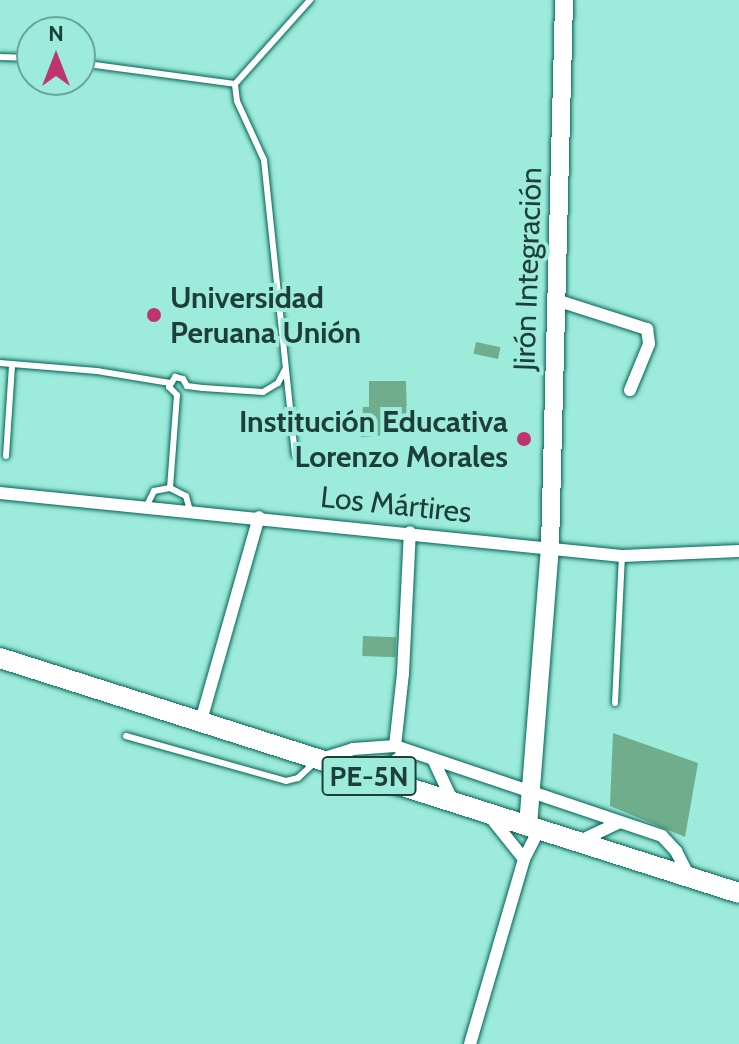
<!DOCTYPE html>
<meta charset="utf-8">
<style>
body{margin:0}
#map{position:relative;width:739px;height:1044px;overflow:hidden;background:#9cebdb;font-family:Cabin,sans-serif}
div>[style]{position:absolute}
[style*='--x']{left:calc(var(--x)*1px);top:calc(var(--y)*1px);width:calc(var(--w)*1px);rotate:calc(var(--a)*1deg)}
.building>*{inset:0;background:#6fad8c;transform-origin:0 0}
.roads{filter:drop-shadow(0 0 2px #006255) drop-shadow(0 0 2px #006255)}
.lane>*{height:6px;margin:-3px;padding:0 3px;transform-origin:3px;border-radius:3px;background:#fff}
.street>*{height:12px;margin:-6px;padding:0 6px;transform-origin:6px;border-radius:6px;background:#fff}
.secondary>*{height:18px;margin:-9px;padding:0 9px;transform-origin:9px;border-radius:9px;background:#fff}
.primary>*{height:20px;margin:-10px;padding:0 10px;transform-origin:10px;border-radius:10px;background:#fff}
.dots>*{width:22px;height:22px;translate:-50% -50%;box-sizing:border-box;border:4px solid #9cebdb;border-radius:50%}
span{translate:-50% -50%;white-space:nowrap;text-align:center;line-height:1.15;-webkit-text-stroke:8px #9cebdb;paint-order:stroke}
.shield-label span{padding:2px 6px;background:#9cebdb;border:2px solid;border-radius:6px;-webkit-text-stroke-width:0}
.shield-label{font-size:28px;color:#1e3f38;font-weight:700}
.street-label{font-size:30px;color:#1e3f38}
.poi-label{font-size:30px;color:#1e3f38;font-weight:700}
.left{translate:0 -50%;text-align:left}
.right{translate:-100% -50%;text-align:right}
.north{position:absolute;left:16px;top:16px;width:80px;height:80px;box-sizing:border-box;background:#9cebdb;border:2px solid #6aa69a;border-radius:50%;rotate:0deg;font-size:22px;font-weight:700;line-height:32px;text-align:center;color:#1e3f38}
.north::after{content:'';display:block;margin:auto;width:28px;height:36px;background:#be346d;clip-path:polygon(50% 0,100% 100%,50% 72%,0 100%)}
</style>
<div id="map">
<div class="building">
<i style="left:476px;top:342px;width:25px;height:12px;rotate:12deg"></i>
<i style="clip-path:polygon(369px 381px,406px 381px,407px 419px,413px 419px,414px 433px,361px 437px,363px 407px,369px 407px)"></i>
<i style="left:363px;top:636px;width:33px;height:20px;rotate:2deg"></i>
<i style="clip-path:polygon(613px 733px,698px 763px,685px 837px,610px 806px)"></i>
</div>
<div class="roads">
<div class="lane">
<i style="--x:0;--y:57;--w:32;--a:2"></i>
<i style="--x:80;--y:63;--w:156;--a:7.7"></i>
<i style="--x:0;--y:363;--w:97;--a:4.7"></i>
<i style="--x:97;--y:371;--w:74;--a:9.3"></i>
<i style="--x:177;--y:395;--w:11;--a:-135"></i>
<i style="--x:169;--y:387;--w:12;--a:-59"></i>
<i style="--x:175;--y:377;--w:8;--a:14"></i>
<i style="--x:183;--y:379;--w:8;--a:60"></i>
<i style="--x:187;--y:386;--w:16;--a:7"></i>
<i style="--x:203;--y:388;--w:60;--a:3.8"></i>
<i style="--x:263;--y:392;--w:17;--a:-31"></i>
<i style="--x:278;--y:383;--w:15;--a:-62"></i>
<i style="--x:295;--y:455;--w:297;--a:-96"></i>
<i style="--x:264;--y:160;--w:65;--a:-114.6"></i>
<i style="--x:237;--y:101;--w:17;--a:-97"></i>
<i style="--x:235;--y:84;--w:113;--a:-48.2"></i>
<i style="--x:6;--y:456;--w:90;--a:-86.2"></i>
<i style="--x:170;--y:488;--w:93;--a:-85.7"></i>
<i style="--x:146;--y:507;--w:18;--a:-63"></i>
<i style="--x:154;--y:491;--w:16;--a:-11"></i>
<i style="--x:170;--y:488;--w:18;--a:27"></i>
<i style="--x:186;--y:496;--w:16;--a:75"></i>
<i style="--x:615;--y:703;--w:147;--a:-87.3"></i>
<i style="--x:126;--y:736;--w:166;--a:15.7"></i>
<i style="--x:286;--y:781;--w:12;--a:-14"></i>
<i style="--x:298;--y:778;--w:22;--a:-43"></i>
</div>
<div class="street">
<i style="--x:556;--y:300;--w:96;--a:17.7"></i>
<i style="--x:647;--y:329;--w:15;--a:82"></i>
<i style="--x:649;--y:344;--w:50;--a:112.4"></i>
<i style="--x:0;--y:493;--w:625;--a:5.78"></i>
<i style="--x:622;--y:556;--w:117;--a:-2.4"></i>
<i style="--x:200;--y:724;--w:215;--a:-74.1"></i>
<i style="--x:395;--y:746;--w:73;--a:-83.7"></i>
<i style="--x:403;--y:673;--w:141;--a:-87.2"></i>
<i style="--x:321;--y:759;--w:34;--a:-17"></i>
<i style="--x:353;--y:749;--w:42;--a:-4.1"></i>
<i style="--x:395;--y:746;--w:282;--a:18.6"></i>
<i style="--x:662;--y:836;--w:21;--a:47"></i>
<i style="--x:676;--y:851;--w:27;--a:63"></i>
<i style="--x:433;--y:759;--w:47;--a:65.1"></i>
<i style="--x:372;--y:777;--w:45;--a:-35.1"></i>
<i style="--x:580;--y:841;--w:44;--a:-25.4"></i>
<i style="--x:524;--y:859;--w:34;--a:-63"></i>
<i style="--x:470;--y:1044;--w:193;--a:-73.7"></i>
<i style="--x:524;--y:859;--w:58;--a:-128.7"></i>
</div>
<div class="secondary">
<i style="--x:528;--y:826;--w:280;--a:-85.5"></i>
<i style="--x:550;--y:547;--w:547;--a:-88.53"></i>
</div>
<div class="primary">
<i style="--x:0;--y:658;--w:775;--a:17.64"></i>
</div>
</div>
<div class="dots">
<i style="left:154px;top:315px;background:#be346d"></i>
<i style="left:524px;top:439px;background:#be346d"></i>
</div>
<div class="shield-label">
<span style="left:369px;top:776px">PE-5N</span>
</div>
<div class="street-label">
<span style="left:528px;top:269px;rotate:-88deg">Jirón Integración</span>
<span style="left:396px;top:505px;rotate:6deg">Los Mártires</span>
</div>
<div class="poi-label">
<span class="left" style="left:170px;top:315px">Universidad<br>Peruana Unión</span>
<span class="right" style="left:508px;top:439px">Institución Educativa<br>Lorenzo Morales</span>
</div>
<div class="north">N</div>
</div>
